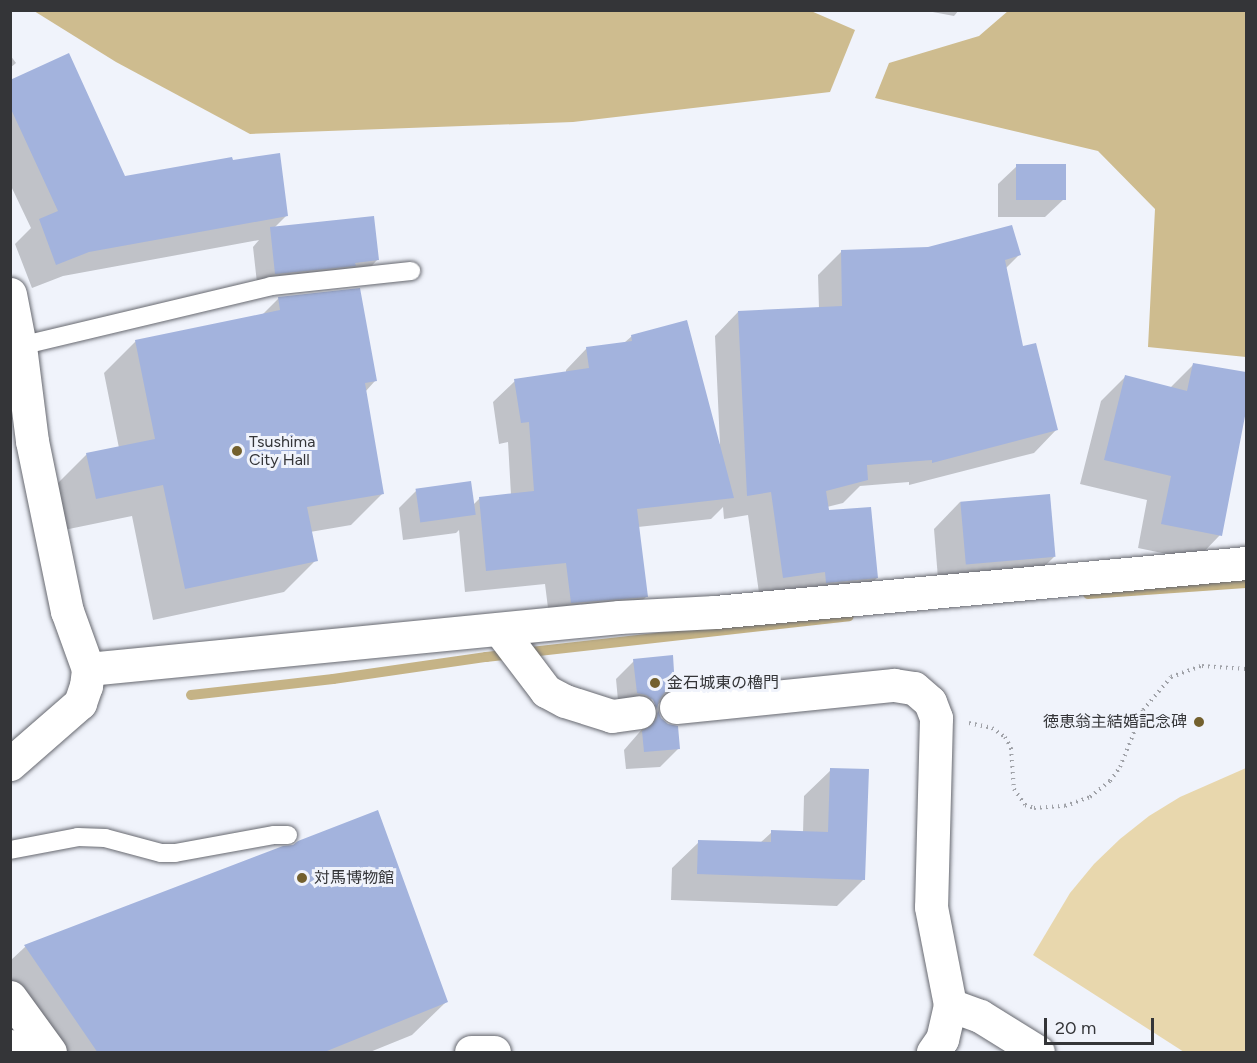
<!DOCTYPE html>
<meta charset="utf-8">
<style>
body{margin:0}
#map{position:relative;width:1257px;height:1063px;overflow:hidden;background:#f0f3fb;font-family:Figtree,"Noto Sans JP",sans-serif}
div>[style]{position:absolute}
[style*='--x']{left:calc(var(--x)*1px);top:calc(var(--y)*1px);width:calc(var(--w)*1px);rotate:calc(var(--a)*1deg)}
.green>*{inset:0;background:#e8d7ad}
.forest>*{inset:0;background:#cebc8f}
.shadow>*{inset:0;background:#0003}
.stream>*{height:10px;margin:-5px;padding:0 5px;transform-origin:5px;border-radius:5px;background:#c5b386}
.building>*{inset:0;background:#a3b3dd;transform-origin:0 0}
.path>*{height:4px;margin-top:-2px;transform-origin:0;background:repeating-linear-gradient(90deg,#a0a2a8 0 1.5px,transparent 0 6px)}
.roads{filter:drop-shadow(0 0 2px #676970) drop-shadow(0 0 2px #676970)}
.service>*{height:18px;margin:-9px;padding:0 9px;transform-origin:9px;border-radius:9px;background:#fff}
.minor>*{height:33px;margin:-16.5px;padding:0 16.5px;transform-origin:16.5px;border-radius:16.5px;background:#fff}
.tertiary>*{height:33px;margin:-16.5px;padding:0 16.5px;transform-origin:16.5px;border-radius:16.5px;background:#fff}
.dots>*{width:16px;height:16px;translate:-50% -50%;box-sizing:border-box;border:3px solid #f0f3fb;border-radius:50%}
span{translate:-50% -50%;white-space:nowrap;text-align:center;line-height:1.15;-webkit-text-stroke:6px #f0f3fb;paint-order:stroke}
.poi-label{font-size:16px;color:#343538}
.left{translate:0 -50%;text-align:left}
.right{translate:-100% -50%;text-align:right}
.frame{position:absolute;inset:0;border:12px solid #343538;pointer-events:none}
.scale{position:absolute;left:1044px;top:1018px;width:110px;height:27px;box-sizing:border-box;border:3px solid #343538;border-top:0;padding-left:8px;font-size:18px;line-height:21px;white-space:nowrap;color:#343538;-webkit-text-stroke:4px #f0f3fb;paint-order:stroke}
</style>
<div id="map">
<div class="green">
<i style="clip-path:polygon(1246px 768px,1246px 1052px,1184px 1052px,1033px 955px,1070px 893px,1094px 864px,1120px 839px,1149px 816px,1180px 797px)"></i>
</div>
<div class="forest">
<i style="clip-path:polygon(811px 11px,855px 30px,830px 92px,573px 122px,250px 134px,116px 62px,34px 11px)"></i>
<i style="clip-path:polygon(1008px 11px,1246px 11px,1246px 357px,1148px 347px,1155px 209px,1098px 151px,875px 98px,889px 63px,979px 36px)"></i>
</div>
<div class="shadow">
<i style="clip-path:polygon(922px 10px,959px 10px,954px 16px)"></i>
<i style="clip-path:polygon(10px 55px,16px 63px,10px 68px)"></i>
<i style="clip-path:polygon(10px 82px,124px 178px,286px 216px,273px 229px,378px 259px,360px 278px,258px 292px,253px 247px,259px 240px,63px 276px,32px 288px,15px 244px,31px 228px,10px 184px)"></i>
<i style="clip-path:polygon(1017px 166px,1064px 199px,1045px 217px,998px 217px,998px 184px)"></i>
<i style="clip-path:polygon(842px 251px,1019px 255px,1005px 269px,1022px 348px,1057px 429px,1034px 453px,909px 485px,909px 482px,860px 486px,843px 503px,827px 507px,877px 578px,853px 601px,760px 600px,748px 515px,724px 519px,723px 507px,711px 519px,638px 527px,647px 596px,625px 618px,550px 624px,545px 584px,465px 592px,459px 530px,456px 533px,403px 540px,399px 508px,417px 490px,473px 505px,480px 498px,511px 495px,508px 442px,499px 444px,493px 402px,515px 381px,566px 373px,566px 370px,587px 348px,624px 343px,632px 336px,720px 445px,715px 336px,738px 312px,819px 309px,818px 275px)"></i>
<i style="clip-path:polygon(279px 298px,375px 381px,365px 392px,383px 493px,351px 525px,310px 532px,316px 560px,284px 592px,153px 620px,132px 516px,64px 530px,55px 486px,87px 454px,119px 448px,104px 373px,136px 341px,261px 316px)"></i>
<i style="clip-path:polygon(1194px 364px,1246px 374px,1246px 403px,1220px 535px,1196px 560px,1138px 548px,1147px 500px,1080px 484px,1101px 401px,1125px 377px,1170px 388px)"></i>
<i style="clip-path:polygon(960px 502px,1054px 557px,1027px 583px,939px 591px,934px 529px)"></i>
<i style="clip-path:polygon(evenodd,634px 661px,673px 688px,639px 726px,619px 711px,616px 679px,634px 661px,649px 694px,656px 703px,654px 705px,649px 694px)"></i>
<i style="clip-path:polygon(657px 712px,678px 749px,660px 767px,626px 769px,624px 750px)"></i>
<i style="clip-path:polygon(831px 770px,864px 879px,837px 906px,671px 900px,672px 868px,699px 842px,760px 843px,772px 832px,803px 833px,804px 796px)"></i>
<i style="clip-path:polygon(283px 848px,446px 1002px,412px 1035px,370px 1052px,41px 1052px,10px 1008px,10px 961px,25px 947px)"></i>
</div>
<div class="stream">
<i style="--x:1088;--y:594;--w:158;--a:-4"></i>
<i style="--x:191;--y:695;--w:143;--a:-6.4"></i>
<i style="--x:333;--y:679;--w:155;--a:-8.2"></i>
<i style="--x:486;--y:657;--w:365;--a:-6.4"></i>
</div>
<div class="building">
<i style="clip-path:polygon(69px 53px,125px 176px,232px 157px,233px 160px,280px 153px,288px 216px,89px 252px,56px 265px,39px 219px,58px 211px,10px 107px,10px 80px)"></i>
<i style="left:1016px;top:164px;width:50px;height:36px"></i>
<i style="clip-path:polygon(374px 216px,379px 260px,355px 263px,356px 266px,275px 274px,270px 227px)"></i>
<i style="clip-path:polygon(1012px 225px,1021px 255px,1005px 260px,1023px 346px,1036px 343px,1058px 430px,932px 463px,932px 460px,867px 465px,868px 480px,826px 491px,829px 510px,871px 507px,878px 578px,826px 583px,825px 572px,783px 578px,771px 492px,747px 496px,738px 311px,842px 306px,841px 250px,928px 247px)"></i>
<i style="clip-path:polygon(360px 288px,377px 381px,365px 383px,384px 494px,307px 507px,318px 561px,185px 589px,163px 485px,96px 499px,86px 453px,155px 439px,135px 340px,280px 310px,278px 297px)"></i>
<i style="clip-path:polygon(687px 320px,734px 498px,637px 509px,648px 597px,571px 603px,566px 563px,486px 571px,479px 497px,534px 491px,529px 422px,521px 423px,514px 379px,589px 368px,586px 347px,632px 341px,631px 335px)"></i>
<i style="clip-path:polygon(1193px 363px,1246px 372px,1246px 411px,1222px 536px,1161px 524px,1171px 476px,1104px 460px,1125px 375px,1187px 391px)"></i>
<i style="left:471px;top:481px;width:34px;height:56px;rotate:82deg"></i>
<i style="left:1050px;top:494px;width:63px;height:90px;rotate:85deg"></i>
<i style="clip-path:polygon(673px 655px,675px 688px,665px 692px,659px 700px,657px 709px,653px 700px,646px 695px,637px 693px,633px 659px)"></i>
<i style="clip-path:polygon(658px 710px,661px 718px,668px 724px,678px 726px,680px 749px,644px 752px,642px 731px,651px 726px,657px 718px)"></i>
<i style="clip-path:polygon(830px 768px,869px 769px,865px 880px,697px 874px,698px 840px,771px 842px,771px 830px,828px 832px)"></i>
<i style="clip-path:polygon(378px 810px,448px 1002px,322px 1053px,98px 1053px,24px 945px,283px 846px,293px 845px,298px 841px)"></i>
</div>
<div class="path">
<i style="--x:969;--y:723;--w:24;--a:12"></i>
<i style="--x:992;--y:728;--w:16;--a:35"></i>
<i style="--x:1005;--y:737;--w:13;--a:61"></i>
<i style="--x:1011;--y:748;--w:41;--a:85.8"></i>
<i style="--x:1014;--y:789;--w:19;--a:55"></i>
<i style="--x:1025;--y:805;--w:9;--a:18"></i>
<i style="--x:1034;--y:808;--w:31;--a:-4"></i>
<i style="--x:1065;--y:806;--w:27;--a:-20"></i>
<i style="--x:1090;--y:797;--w:26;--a:-39"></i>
<i style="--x:1110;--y:781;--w:17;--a:-54"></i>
<i style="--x:1120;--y:767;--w:61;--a:-68"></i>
<i style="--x:1143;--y:710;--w:43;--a:-49.7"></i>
<i style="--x:1171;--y:677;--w:33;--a:-20"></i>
<i style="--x:1202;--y:666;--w:44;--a:3.9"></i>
</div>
<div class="roads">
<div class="service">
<i style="--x:20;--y:346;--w:258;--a:-13.4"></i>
<i style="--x:271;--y:286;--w:141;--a:-6.1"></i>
<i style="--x:10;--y:850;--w:69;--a:-10.8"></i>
<i style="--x:78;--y:837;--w:27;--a:2"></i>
<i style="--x:105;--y:838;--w:58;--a:15"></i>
<i style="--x:161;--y:853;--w:14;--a:0"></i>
<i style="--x:175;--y:853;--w:101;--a:-10.3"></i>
<i style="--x:274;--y:835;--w:14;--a:0"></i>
</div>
<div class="minor">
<i style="--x:10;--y:294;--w:53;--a:79.1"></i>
<i style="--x:20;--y:346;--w:96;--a:82.8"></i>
<i style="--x:32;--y:441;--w:174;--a:78.4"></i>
<i style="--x:67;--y:611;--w:62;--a:70.1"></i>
<i style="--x:88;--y:669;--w:534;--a:-5.59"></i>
<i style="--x:619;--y:617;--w:96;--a:-3"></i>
<i style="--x:715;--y:612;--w:533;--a:-5.27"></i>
<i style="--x:499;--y:629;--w:78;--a:52.8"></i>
<i style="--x:546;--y:691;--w:21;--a:28"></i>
<i style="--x:565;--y:701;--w:49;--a:17.7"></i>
<i style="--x:612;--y:716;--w:27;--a:-8"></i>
<i style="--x:676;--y:707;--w:219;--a:-5.8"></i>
<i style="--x:894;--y:685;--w:20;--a:9"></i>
<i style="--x:914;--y:688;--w:21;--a:41"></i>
<i style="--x:930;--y:702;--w:17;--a:69"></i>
<i style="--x:936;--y:718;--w:189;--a:91.5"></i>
<i style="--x:931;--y:907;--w:100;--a:79"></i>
<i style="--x:950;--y:1005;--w:35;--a:103"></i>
<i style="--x:942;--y:1039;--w:16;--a:125"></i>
<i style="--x:10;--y:997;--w:68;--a:54"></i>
<i style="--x:950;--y:1005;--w:32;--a:20"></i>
<i style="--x:980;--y:1016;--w:68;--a:31.8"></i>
<i style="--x:10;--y:1046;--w:8;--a:50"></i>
<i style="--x:471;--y:1052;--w:23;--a:0"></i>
</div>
<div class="tertiary">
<i style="--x:10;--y:764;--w:93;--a:-41.1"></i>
<i style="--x:80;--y:703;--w:18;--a:-71"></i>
<i style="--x:86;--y:686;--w:17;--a:-83"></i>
</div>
</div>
<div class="dots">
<i style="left:237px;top:451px;background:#73602e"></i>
<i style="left:655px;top:683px;background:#73602e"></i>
<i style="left:1199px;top:722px;background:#73602e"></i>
<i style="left:302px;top:878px;background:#73602e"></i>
</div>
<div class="poi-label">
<span class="left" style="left:249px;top:451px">Tsushima<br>City Hall</span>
<span class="left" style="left:667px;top:683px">金石城東の櫓門</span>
<span class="right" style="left:1187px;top:722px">徳恵翁主結婚記念碑</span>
<span class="left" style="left:314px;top:878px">対馬博物館</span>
</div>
<div class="frame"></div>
<div class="scale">20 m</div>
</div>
